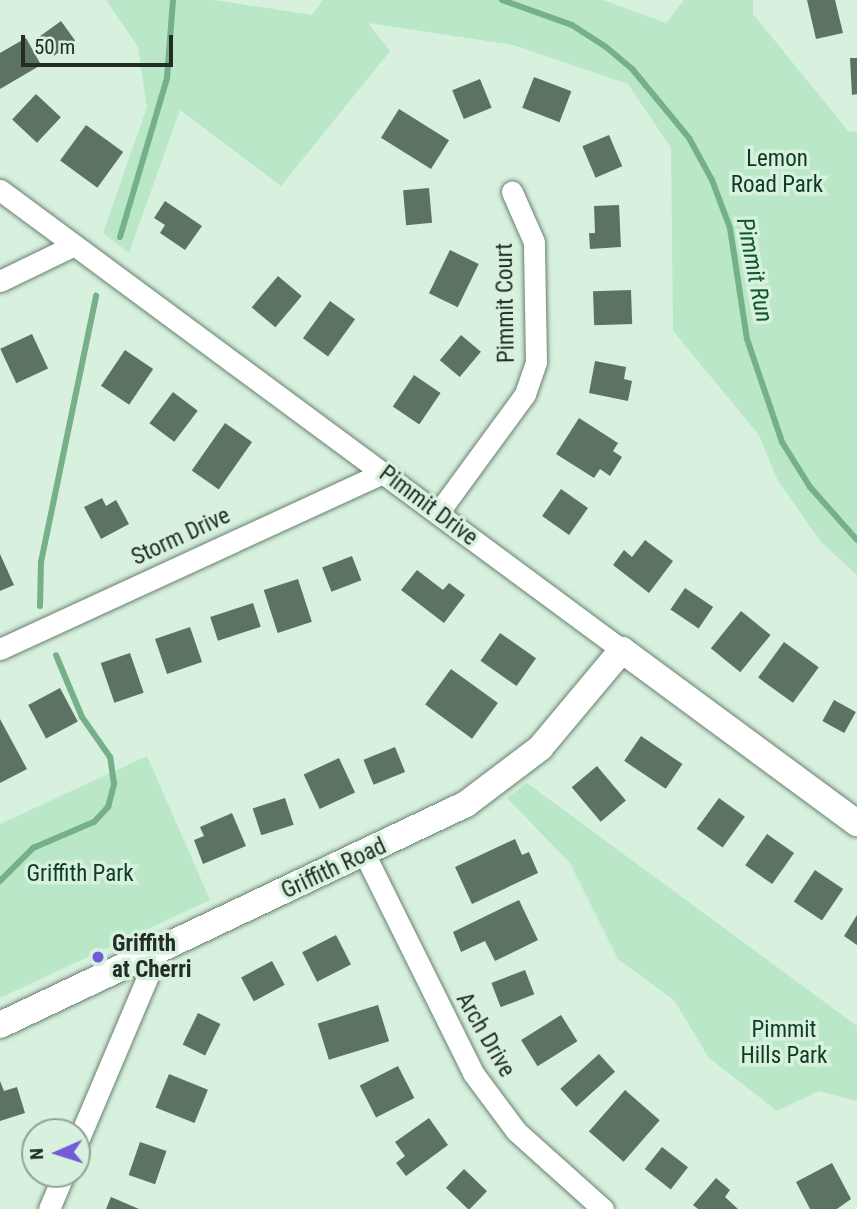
<!DOCTYPE html>
<style>
body{margin:0}
#map{position:relative;width:857px;height:1209px;overflow:hidden;background:#d7f1de;font-family:"Roboto Condensed",sans-serif}
div>[style]{position:absolute}
[style*='--x']{left:calc(var(--x)*1px);top:calc(var(--y)*1px);width:calc(var(--w)*1px);rotate:calc(var(--a)*1deg)}
.green>*{inset:0;background:#b9e7c7}
.stream>*{height:6px;margin:-3px;padding:0 3px;transform-origin:3px;border-radius:3px;background:#75b089}
.building>*{inset:0;background:#5c7363;transform-origin:0 0}
.roads{filter:drop-shadow(0 0 2px #687f6f) drop-shadow(0 0 2px #687f6f)}
.minor>*{height:21px;margin:-10.5px;padding:0 10.5px;transform-origin:10.5px;border-radius:10.5px;background:#fff}
.tertiary>*{height:26px;margin:-13px;padding:0 13px;transform-origin:13px;border-radius:13px;background:#fff}
.dots>*{width:19px;height:19px;translate:-50% -50%;box-sizing:border-box;border:4px solid #d7f1de;border-radius:50%}
span{translate:-50% -50%;white-space:nowrap;text-align:center;line-height:1.15;-webkit-text-stroke:7px #d7f1de;paint-order:stroke}
.park-label{font-size:23px;color:#0c3b22}
.street-label{font-size:23px;color:#232d26}
.poi-label{font-size:23px;color:#232d26;font-weight:700}
.left{translate:0 -50%;text-align:left}
.water-label{font-size:24px;color:#0e5530;font-style:italic}
.north{position:absolute;left:21px;top:1118px;width:70px;height:70px;box-sizing:border-box;background:#d7f1de;border:2px solid #8fa394;border-radius:50%;rotate:267deg;font-size:19px;font-weight:700;line-height:28px;text-align:center;color:#232d26}
.north::after{content:'';display:block;margin:auto;width:24px;height:32px;background:#725cd6;clip-path:polygon(50% 0,100% 100%,50% 72%,0 100%)}
.scale{position:absolute;left:21px;top:35px;width:152px;height:32px;box-sizing:border-box;border:4px solid #232d26;border-top:0;padding-left:9px;font-size:21px;line-height:24px;white-space:nowrap;color:#232d26;-webkit-text-stroke:5px #d7f1de;paint-order:stroke}
</style>
<div id="map">
<div class="green">
<i style="clip-path:polygon(106px 0,214px 0,312px 15px,323px 0,603px 0,666px 23px,684px 0,753px 0,753px 14px,849px 132px,857px 131px,857px 575px,820px 541px,777px 479px,759px 435px,673px 331px,671px 148px,628px 84px,513px 45px,368px 23px,390px 51px,281px 186px,180px 110px,129px 253px,103px 233px,147px 107px,138px 47px)"></i>
<i style="clip-path:polygon(147px 756px,210px 900px,0 998px,0 824px)"></i>
<i style="clip-path:polygon(527px 783px,857px 1026px,857px 1101px,819px 1091px,777px 1111px,709px 1058px,674px 1000px,618px 959px,570px 863px,507px 798px)"></i>
</div>
<div class="stream">
<i style="--x:502;--y:0;--w:74;--a:19.7"></i>
<i style="--x:572;--y:25;--w:40;--a:32.9"></i>
<i style="--x:606;--y:47;--w:35;--a:40"></i>
<i style="--x:633;--y:70;--w:88;--a:50.5"></i>
<i style="--x:689;--y:138;--w:48;--a:61.3"></i>
<i style="--x:712;--y:180;--w:51;--a:69.4"></i>
<i style="--x:730;--y:228;--w:112;--a:81.3"></i>
<i style="--x:747;--y:339;--w:109;--a:71.2"></i>
<i style="--x:782;--y:442;--w:53;--a:58.1"></i>
<i style="--x:810;--y:487;--w:71;--a:48.4"></i>
<i style="--x:120;--y:237;--w:166;--a:-73.5"></i>
<i style="--x:167;--y:78;--w:78;--a:-85.6"></i>
<i style="--x:40;--y:606;--w:44;--a:-88.7"></i>
<i style="--x:41;--y:562;--w:272;--a:-78.3"></i>
<i style="--x:0;--y:881;--w:47;--a:-45"></i>
<i style="--x:33;--y:848;--w:66;--a:-23.1"></i>
<i style="--x:94;--y:822;--w:21;--a:-47"></i>
<i style="--x:108;--y:807;--w:24;--a:-75"></i>
<i style="--x:114;--y:784;--w:27;--a:-98"></i>
<i style="--x:110;--y:757;--w:49;--a:-125"></i>
<i style="--x:82;--y:717;--w:67;--a:-112.8"></i>
</div>
<div class="building">
<i style="clip-path:polygon(807px 0,835px 0,843px 33px,816px 39px)"></i>
<i style="left:61px;top:21px;width:24px;height:26px;rotate:54deg"></i>
<i style="clip-path:polygon(26px 38px,41px 65px,0 89px,0 53px)"></i>
<i style="clip-path:polygon(850px 58px,857px 58px,857px 94px,852px 95px)"></i>
<i style="left:534px;top:77px;width:40px;height:33px;rotate:21deg"></i>
<i style="left:480px;top:79px;width:31px;height:30px;rotate:68deg"></i>
<i style="left:36px;top:94px;width:34px;height:35px;rotate:43deg"></i>
<i style="left:399px;top:109px;width:59px;height:34px;rotate:32deg"></i>
<i style="left:86px;top:125px;width:46px;height:44px;rotate:36deg"></i>
<i style="left:609px;top:135px;width:34px;height:29px;rotate:67deg"></i>
<i style="left:429px;top:188px;width:35px;height:26px;rotate:85deg"></i>
<i style="clip-path:polygon(165px 201px,202px 226px,185px 250px,160px 233px,165px 225px,154px 218px)"></i>
<i style="clip-path:polygon(619px 205px,621px 247px,590px 249px,589px 233px,595px 233px,594px 206px)"></i>
<i style="left:450px;top:250px;width:32px;height:48px;rotate:26deg"></i>
<i style="left:278px;top:276px;width:31px;height:41px;rotate:40deg"></i>
<i style="left:631px;top:290px;width:34px;height:38px;rotate:88deg"></i>
<i style="left:330px;top:301px;width:31px;height:46px;rotate:36deg"></i>
<i style="left:32px;top:334px;width:38px;height:35px;rotate:65deg"></i>
<i style="left:461px;top:335px;width:26px;height:33px;rotate:40deg"></i>
<i style="left:125px;top:350px;width:34px;height:43px;rotate:34deg"></i>
<i style="clip-path:polygon(595px 361px,626px 367px,624px 379px,632px 381px,628px 401px,589px 393px)"></i>
<i style="left:414px;top:375px;width:32px;height:38px;rotate:34deg"></i>
<i style="left:173px;top:392px;width:31px;height:39px;rotate:37deg"></i>
<i style="clip-path:polygon(579px 418px,618px 443px,613px 451px,622px 457px,610px 476px,600px 469px,594px 478px,556px 454px)"></i>
<i style="left:225px;top:423px;width:33px;height:58px;rotate:35deg"></i>
<i style="left:561px;top:489px;width:33px;height:33px;rotate:35deg"></i>
<i style="clip-path:polygon(102px 498px,106px 506px,116px 500px,129px 524px,101px 539px,84px 507px)"></i>
<i style="clip-path:polygon(645px 540px,673px 561px,649px 593px,613px 565px,624px 550px,632px 557px)"></i>
<i style="clip-path:polygon(0 554px,14px 585px,0 591px)"></i>
<i style="left:352px;top:556px;width:26px;height:32px;rotate:69deg"></i>
<i style="clip-path:polygon(417px 570px,443px 590px,449px 583px,465px 595px,444px 623px,401px 590px)"></i>
<i style="left:298px;top:579px;width:45px;height:36px;rotate:72deg"></i>
<i style="left:685px;top:588px;width:34px;height:26px;rotate:34deg"></i>
<i style="left:253px;top:603px;width:25px;height:45px;rotate:72deg"></i>
<i style="left:741px;top:611px;width:38px;height:48px;rotate:39deg"></i>
<i style="left:190px;top:627px;width:37px;height:37px;rotate:71deg"></i>
<i style="left:500px;top:633px;width:44px;height:34px;rotate:35deg"></i>
<i style="left:784px;top:642px;width:43px;height:44px;rotate:36deg"></i>
<i style="left:130px;top:653px;width:42px;height:31px;rotate:71deg"></i>
<i style="left:451px;top:669px;width:58px;height:44px;rotate:36deg"></i>
<i style="left:60px;top:688px;width:38px;height:36px;rotate:62deg"></i>
<i style="left:834px;top:700px;width:25px;height:24px;rotate:29deg"></i>
<i style="clip-path:polygon(0 719px,27px 769px,0 783px)"></i>
<i style="left:641px;top:736px;width:50px;height:30px;rotate:34deg"></i>
<i style="left:395px;top:747px;width:27px;height:34px;rotate:68deg"></i>
<i style="left:339px;top:758px;width:38px;height:39px;rotate:65deg"></i>
<i style="left:597px;top:766px;width:45px;height:33px;rotate:50deg"></i>
<i style="left:285px;top:798px;width:28px;height:34px;rotate:72deg"></i>
<i style="left:719px;top:798px;width:32px;height:38px;rotate:36deg"></i>
<i style="clip-path:polygon(232px 813px,246px 846px,203px 864px,194px 840px,204px 836px,200px 827px)"></i>
<i style="left:767px;top:834px;width:33px;height:38px;rotate:35deg"></i>
<i style="clip-path:polygon(515px 839px,522px 855px,529px 852px,538px 873px,472px 904px,455px 867px)"></i>
<i style="left:815px;top:870px;width:34px;height:38px;rotate:34deg"></i>
<i style="clip-path:polygon(519px 900px,538px 940px,495px 961px,485px 941px,461px 952px,453px 932px)"></i>
<i style="clip-path:polygon(857px 915px,857px 945px,844px 936px)"></i>
<i style="left:336px;top:935px;width:33px;height:38px;rotate:63deg"></i>
<i style="left:272px;top:961px;width:27px;height:35px;rotate:62deg"></i>
<i style="left:525px;top:970px;width:26px;height:36px;rotate:69deg"></i>
<i style="left:378px;top:1005px;width:38px;height:63px;rotate:73deg"></i>
<i style="left:198px;top:1013px;width:25px;height:35px;rotate:26deg"></i>
<i style="left:561px;top:1015px;width:31px;height:47px;rotate:58deg"></i>
<i style="left:599px;top:1054px;width:24px;height:52px;rotate:48deg"></i>
<i style="left:398px;top:1066px;width:36px;height:43px;rotate:63deg"></i>
<i style="left:169px;top:1074px;width:42px;height:36px;rotate:22deg"></i>
<i style="clip-path:polygon(0 1081px,4px 1091px,17px 1087px,25px 1113px,0 1121px)"></i>
<i style="left:625px;top:1090px;width:46px;height:55px;rotate:41deg"></i>
<i style="clip-path:polygon(429px 1118px,448px 1145px,406px 1176px,396px 1163px,405px 1156px,395px 1142px)"></i>
<i style="left:140px;top:1142px;width:28px;height:35px;rotate:19deg"></i>
<i style="left:662px;top:1147px;width:33px;height:28px;rotate:38deg"></i>
<i style="clip-path:polygon(832px 1163px,851px 1199px,837px 1209px,810px 1209px,796px 1182px)"></i>
<i style="left:464px;top:1169px;width:32px;height:26px;rotate:44deg"></i>
<i style="clip-path:polygon(716px 1178px,730px 1190px,725px 1197px,738px 1209px,698px 1209px,693px 1205px)"></i>
<i style="clip-path:polygon(111px 1197px,139px 1209px,106px 1209px)"></i>
</div>
<div class="roads">
<div class="minor">
<i style="--x:0;--y:190;--w:774;--a:36.48"></i>
<i style="--x:0;--y:281;--w:82;--a:-25.9"></i>
<i style="--x:438;--y:513;--w:147;--a:-53.8"></i>
<i style="--x:525;--y:394;--w:34;--a:-71"></i>
<i style="--x:536;--y:362;--w:120;--a:-91"></i>
<i style="--x:534;--y:242;--w:55;--a:-113.7"></i>
<i style="--x:0;--y:649;--w:422;--a:-24.7"></i>
<i style="--x:365;--y:855;--w:243;--a:63.6"></i>
<i style="--x:473;--y:1073;--w:72;--a:53.4"></i>
<i style="--x:516;--y:1131;--w:117;--a:41.9"></i>
<i style="--x:77;--y:1143;--w:207;--a:-67"></i>
<i style="--x:49;--y:1209;--w:38;--a:-67"></i>
</div>
<div class="tertiary">
<i style="--x:0;--y:1025;--w:516;--a:-25.37"></i>
<i style="--x:466;--y:804;--w:93;--a:-37.1"></i>
<i style="--x:540;--y:748;--w:128;--a:-50.1"></i>
<i style="--x:622;--y:650;--w:292;--a:36.4"></i>
</div>
</div>
<div class="dots">
<i style="left:98px;top:957px;background:#725cd6"></i>
</div>
<div class="park-label">
<span style="left:777px;top:172px">Lemon<br>Road Park</span>
<span style="left:80px;top:874px">Griffith Park</span>
<span style="left:784px;top:1043px">Pimmit<br>Hills Park</span>
</div>
<div class="street-label">
<span style="left:506px;top:303px;rotate:-91deg">Pimmit Court</span>
<span style="left:428px;top:506px;rotate:37deg">Pimmit Drive</span>
<span style="left:181px;top:537px;rotate:-25deg">Storm Drive</span>
<span style="left:334px;top:869px;rotate:-25deg">Griffith Road</span>
<span style="left:485px;top:1035px;rotate:60deg">Arch Drive</span>
</div>
<div class="poi-label">
<span class="left" style="left:112px;top:957px">Griffith<br>at Cherri</span>
</div>
<div class="water-label">
<span style="left:754px;top:270px;rotate:79deg">Pimmit Run</span>
</div>
<div class="north">N</div>
<div class="scale">50 m</div>
</div>
